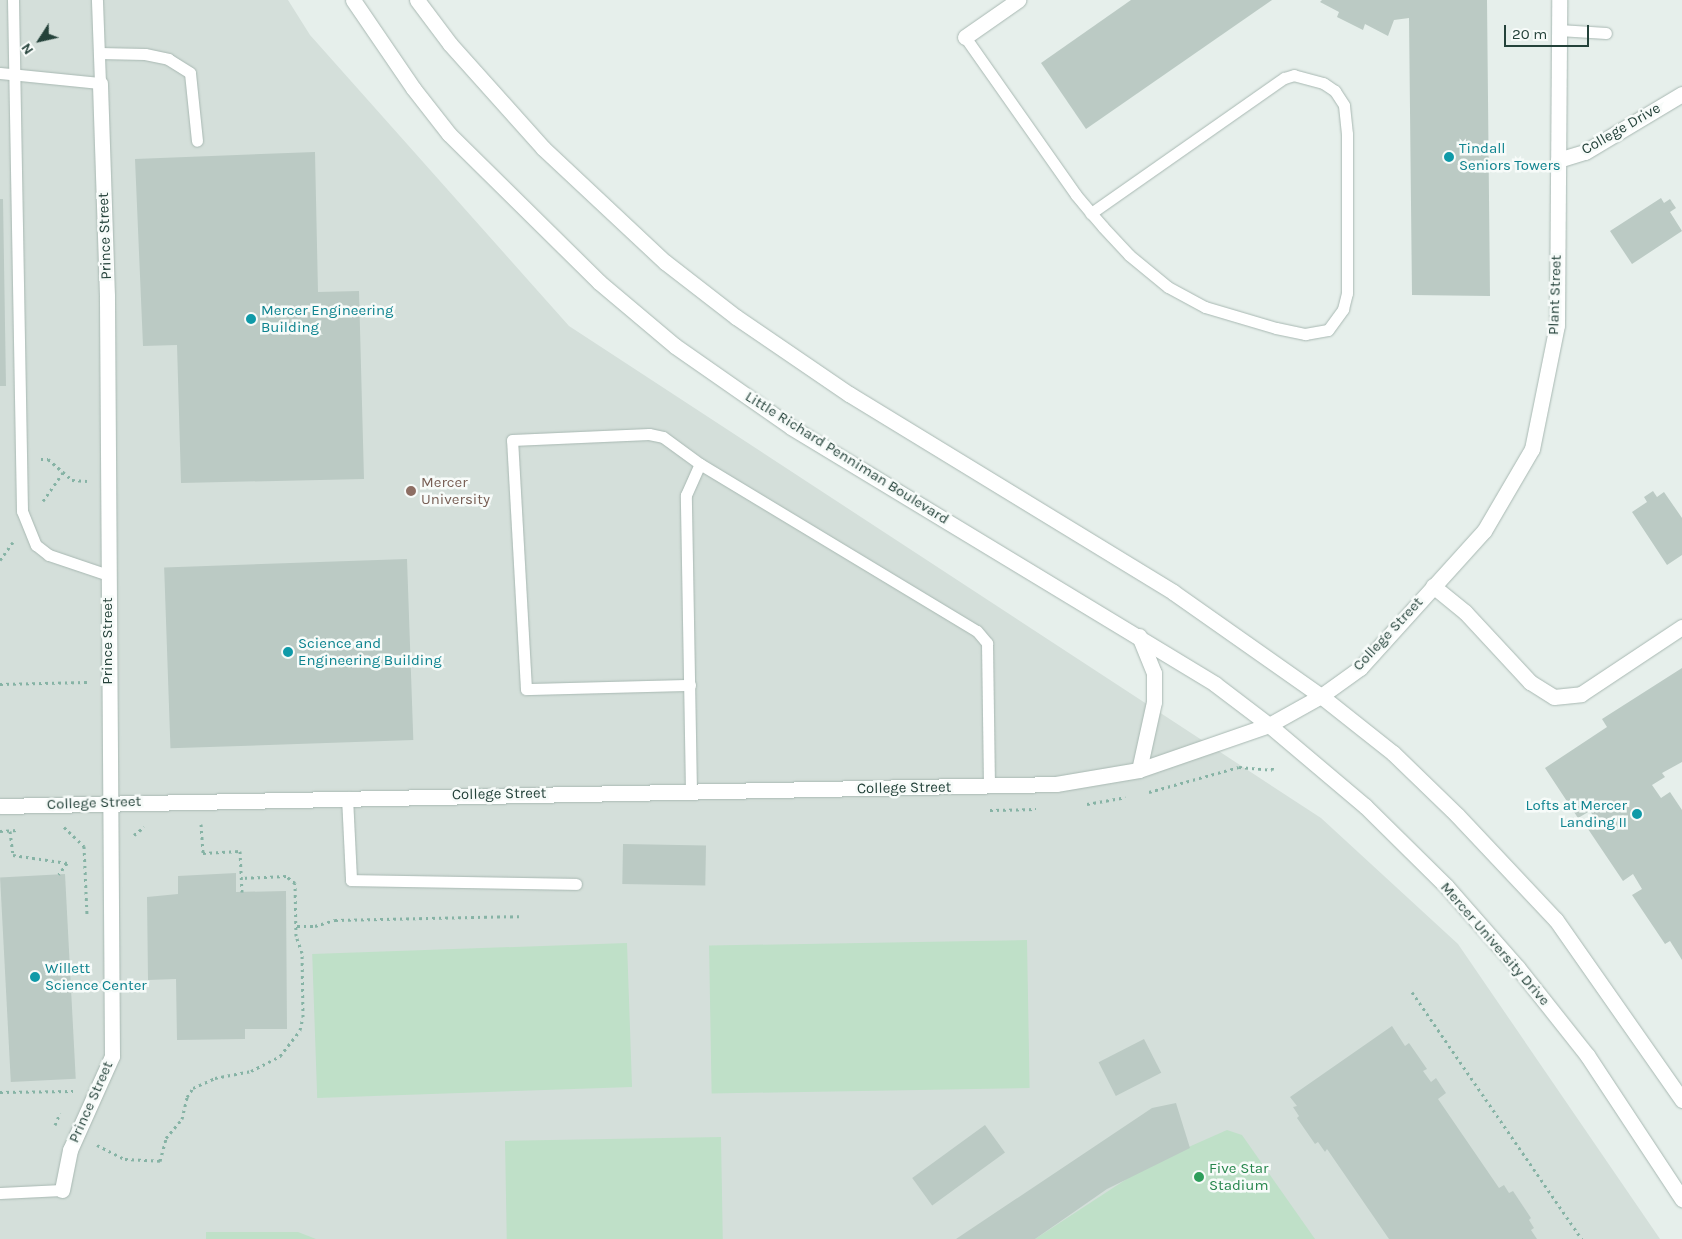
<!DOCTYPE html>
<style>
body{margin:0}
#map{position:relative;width:1682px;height:1239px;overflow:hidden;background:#e6efeb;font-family:Karla,sans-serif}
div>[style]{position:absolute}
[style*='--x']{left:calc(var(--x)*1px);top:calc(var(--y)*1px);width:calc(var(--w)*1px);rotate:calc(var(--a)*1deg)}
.built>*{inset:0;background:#d4dfda}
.green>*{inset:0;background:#bfe0c8;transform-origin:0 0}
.building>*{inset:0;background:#bbcac4;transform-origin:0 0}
.path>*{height:3px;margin-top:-1.5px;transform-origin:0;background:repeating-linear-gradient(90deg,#86b3a5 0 2.5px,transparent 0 6.5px)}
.roads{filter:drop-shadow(0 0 1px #a8b8b2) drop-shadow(0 0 1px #a8b8b2)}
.service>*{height:11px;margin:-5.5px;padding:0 5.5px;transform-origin:5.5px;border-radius:5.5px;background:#fff}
.minor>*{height:15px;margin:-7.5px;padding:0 7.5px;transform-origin:7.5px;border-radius:7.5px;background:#fff}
.tertiary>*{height:15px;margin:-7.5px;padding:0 7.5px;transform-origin:7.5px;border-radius:7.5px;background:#fff}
.dots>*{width:14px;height:14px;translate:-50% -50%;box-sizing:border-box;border:2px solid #f7fbf9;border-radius:50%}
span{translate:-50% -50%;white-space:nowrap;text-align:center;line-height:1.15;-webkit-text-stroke:5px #f7fbf9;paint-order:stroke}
.street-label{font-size:15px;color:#24423a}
.culture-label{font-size:15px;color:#0d838f}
.left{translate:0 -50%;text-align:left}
.right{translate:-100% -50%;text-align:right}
.education-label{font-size:15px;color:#785e54}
.leisure-label{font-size:15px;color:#27864d}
.north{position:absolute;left:15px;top:15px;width:50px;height:50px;-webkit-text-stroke:4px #f7fbf9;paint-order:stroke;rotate:235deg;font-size:14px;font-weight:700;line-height:20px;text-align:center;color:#24423a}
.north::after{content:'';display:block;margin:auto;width:18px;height:22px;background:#24423a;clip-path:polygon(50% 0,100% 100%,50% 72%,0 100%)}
.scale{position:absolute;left:1504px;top:25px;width:85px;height:22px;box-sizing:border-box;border:2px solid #24423a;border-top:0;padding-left:6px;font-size:15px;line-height:18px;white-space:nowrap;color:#24423a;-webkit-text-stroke:4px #f7fbf9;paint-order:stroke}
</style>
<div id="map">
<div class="built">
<i style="clip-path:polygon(0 0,288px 0,310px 35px,569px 326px,1321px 818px,1458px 944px,1660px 1239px,0 1239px)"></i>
</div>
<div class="green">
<i style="left:1027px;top:940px;width:148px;height:318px;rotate:89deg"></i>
<i style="left:627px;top:943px;width:144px;height:315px;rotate:88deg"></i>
<i style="clip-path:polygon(1227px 1130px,1242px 1135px,1315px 1239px,1035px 1239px,1148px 1165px)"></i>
<i style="left:721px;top:1137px;width:102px;height:216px;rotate:89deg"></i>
<i style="clip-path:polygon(206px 1232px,298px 1232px,316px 1239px,206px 1239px)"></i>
</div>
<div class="building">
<i style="clip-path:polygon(1131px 0,1272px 0,1086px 129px,1041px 63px)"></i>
<i style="clip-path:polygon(1322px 0,1487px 0,1490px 296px,1412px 295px,1409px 18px,1394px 20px,1388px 36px,1365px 24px,1363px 30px,1337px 17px,1339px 12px,1320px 2px)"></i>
<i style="clip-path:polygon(315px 152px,318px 292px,359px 291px,364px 479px,181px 483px,177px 345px,143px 346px,135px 159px)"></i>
<i style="clip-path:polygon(1661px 198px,1664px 203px,1670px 199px,1676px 208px,1670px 212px,1682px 231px,1632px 264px,1610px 231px)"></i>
<i style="clip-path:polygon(0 199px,3px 199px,6px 386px,0 386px)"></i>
<i style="clip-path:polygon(1653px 491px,1657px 497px,1664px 492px,1682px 518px,1682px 555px,1667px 565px,1632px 512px,1647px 502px,1644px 497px)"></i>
<i style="left:407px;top:559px;width:181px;height:243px;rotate:88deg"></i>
<i style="clip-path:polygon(1682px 668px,1682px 762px,1662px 773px,1665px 777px,1652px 785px,1661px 798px,1670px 792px,1682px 810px,1682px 960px,1670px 941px,1665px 944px,1632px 895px,1642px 889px,1633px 874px,1623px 881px,1588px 829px,1598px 823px,1590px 811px,1578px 818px,1545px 768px,1607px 727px,1602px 719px)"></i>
<i style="left:623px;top:844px;width:83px;height:40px;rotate:1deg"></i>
<i style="clip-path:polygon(236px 873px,236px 892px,286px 891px,287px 1029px,245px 1029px,245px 1039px,177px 1040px,176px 979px,148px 980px,147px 897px,178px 894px,178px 876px)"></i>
<i style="left:65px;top:874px;width:205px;height:65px;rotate:87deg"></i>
<i style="clip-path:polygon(1392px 1026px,1405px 1046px,1409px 1043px,1427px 1069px,1423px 1071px,1431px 1082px,1436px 1078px,1446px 1093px,1438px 1099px,1499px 1188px,1504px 1185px,1509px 1193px,1513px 1191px,1531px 1218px,1529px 1220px,1534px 1228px,1531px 1230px,1537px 1239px,1389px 1239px,1327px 1149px,1325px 1152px,1318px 1142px,1315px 1144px,1297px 1118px,1299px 1116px,1293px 1107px,1297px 1106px,1290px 1097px)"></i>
<i style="left:1144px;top:1039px;width:38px;height:51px;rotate:63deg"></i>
<i style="clip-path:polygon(1176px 1103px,1190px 1148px,1107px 1189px,1035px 1239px,956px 1239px,1152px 1108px)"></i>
<i style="left:985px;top:1125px;width:34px;height:90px;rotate:54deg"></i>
</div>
<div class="path">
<i style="--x:41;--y:459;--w:7;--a:0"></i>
<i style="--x:48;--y:459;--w:32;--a:41"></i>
<i style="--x:72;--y:480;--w:15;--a:4"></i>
<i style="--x:43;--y:501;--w:35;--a:-55"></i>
<i style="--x:0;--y:560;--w:22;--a:-54"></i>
<i style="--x:0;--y:684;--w:87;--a:-1.3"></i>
<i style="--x:1149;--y:792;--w:93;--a:-15.5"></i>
<i style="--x:1239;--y:767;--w:33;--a:5"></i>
<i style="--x:1272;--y:770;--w:4;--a:-76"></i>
<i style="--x:1087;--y:804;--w:39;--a:-10"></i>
<i style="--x:990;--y:810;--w:46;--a:-1.2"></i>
<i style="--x:201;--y:824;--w:29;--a:86"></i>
<i style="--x:203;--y:853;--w:37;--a:-3"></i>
<i style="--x:240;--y:851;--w:41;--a:87.2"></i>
<i style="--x:64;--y:827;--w:28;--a:44"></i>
<i style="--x:84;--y:846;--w:68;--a:87.5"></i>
<i style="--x:0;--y:831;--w:18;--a:-3"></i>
<i style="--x:10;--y:831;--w:24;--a:83"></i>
<i style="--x:13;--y:855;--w:55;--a:8.4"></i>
<i style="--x:67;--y:863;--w:14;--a:126"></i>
<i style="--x:134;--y:835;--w:13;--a:-39"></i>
<i style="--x:297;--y:926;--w:18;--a:0"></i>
<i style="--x:315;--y:926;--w:21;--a:-17"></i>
<i style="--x:335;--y:920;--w:184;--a:-1.2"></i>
<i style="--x:1412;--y:992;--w:300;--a:55.5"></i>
<i style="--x:0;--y:1092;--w:73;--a:-0.8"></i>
<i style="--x:55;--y:1125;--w:13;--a:-67"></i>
<i style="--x:97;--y:1145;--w:31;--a:27"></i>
<i style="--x:125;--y:1159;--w:35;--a:3"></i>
<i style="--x:160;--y:1161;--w:24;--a:-75"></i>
<i style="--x:166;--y:1138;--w:25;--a:-50"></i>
<i style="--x:182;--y:1119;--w:23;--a:-77"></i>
<i style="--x:187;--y:1097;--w:11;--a:-56"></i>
<i style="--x:193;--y:1088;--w:24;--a:-24"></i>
<i style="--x:215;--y:1078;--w:37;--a:-11"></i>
<i style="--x:251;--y:1071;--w:33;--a:-27"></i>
<i style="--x:280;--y:1056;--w:33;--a:-52"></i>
<i style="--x:300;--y:1030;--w:13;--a:-77"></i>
<i style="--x:303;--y:1017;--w:64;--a:-90.9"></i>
<i style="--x:302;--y:953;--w:18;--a:-109"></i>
<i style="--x:296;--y:936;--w:53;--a:-91.1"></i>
<i style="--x:295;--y:883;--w:11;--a:-142"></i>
<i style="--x:286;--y:876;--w:45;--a:177.5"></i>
</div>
<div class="roads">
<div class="service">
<i style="--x:13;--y:0;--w:511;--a:88.99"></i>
<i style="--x:22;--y:511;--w:37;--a:68"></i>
<i style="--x:36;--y:545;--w:16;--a:38"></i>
<i style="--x:49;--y:555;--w:62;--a:18.7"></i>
<i style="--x:1559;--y:30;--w:47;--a:3.7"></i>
<i style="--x:965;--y:37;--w:193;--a:54.9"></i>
<i style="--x:1076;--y:195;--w:23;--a:50"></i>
<i style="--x:1091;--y:213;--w:18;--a:49"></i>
<i style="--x:1103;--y:227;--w:38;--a:47"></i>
<i style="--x:1129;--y:255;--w:50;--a:39.4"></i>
<i style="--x:1168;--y:287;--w:42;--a:28.4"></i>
<i style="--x:1205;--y:307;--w:74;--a:16.5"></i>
<i style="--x:1276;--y:328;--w:30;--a:12"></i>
<i style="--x:1305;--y:334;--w:23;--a:-10"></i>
<i style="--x:1328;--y:330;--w:26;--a:-54"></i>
<i style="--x:1343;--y:309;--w:16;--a:-76"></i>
<i style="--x:1347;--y:293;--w:159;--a:-90"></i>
<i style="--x:1347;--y:134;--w:29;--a:-96"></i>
<i style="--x:1344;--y:105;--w:17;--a:-123"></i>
<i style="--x:1335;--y:91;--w:14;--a:-146"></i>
<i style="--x:1323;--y:83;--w:30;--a:-165"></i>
<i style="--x:1294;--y:75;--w:10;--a:163"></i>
<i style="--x:1284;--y:78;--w:236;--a:145"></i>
<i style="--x:99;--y:53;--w:46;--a:1.2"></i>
<i style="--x:145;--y:54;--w:24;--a:12"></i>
<i style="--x:168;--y:59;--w:26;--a:32"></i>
<i style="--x:190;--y:73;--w:68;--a:84.1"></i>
<i style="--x:0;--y:73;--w:100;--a:5.7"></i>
<i style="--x:100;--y:83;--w:83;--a:-92.1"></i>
<i style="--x:690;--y:685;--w:164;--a:178.6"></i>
<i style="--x:526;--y:689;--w:249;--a:-93.2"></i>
<i style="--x:512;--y:440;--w:137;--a:-2.5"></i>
<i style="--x:649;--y:434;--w:14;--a:12"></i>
<i style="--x:663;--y:437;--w:46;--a:36.1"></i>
<i style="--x:691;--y:792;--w:297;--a:-91"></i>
<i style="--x:686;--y:495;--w:34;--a:-66"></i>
<i style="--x:700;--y:464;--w:323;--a:31.1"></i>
<i style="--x:977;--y:631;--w:16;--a:50"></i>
<i style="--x:987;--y:643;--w:143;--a:89.2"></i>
<i style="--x:347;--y:797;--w:83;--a:87.2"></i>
<i style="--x:351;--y:880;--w:225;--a:1"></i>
<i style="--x:0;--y:1193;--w:62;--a:-2.8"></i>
</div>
<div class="minor">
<i style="--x:965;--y:37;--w:65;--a:-34.9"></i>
<i style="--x:1558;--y:160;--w:28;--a:-17"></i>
<i style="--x:1585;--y:152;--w:113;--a:-30.9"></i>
<i style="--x:1433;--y:586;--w:41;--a:39.1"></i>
<i style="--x:1465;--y:612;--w:96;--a:47.1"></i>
<i style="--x:1530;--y:682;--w:28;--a:32"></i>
<i style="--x:1554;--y:697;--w:27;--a:-6"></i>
<i style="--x:1581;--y:694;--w:121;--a:-33.6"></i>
<i style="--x:0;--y:806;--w:1056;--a:-1.19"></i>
<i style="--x:1056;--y:784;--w:84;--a:-9.6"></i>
<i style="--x:1139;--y:770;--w:138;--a:-19.1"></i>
<i style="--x:1269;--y:725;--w:60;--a:-29.1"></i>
<i style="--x:1321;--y:696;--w:48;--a:-35.7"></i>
<i style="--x:1360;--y:668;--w:185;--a:-47.9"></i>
<i style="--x:1484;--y:531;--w:95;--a:-59.7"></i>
<i style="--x:1532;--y:449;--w:126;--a:-78.6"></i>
<i style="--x:1557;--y:325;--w:325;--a:-89.6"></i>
<i style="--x:62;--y:1190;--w:41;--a:-78.7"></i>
<i style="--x:70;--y:1150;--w:103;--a:-65.9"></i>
<i style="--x:112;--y:1056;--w:760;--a:-90.38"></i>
<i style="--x:107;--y:296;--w:213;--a:-91.9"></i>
</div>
<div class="tertiary">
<i style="--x:353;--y:0;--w:107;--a:55.7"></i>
<i style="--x:413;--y:88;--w:58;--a:52"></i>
<i style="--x:449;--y:134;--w:211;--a:44.6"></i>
<i style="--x:599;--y:282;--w:99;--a:40.1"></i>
<i style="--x:675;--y:346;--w:141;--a:34.9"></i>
<i style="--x:791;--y:427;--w:496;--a:31.2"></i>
<i style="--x:1215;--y:684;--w:68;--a:37.2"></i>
<i style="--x:1269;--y:725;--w:126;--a:40.2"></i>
<i style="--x:1365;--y:806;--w:114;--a:44.6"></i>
<i style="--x:1446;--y:886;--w:109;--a:48.7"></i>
<i style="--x:1518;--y:968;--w:111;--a:51.6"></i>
<i style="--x:1587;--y:1055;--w:173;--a:56.6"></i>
<i style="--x:417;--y:0;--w:55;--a:53.1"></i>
<i style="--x:450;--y:44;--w:140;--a:48.2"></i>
<i style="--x:543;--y:148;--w:167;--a:43.1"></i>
<i style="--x:665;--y:262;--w:90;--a:37.8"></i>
<i style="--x:736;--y:317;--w:137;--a:34.3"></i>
<i style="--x:849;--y:394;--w:380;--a:31.4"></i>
<i style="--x:1173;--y:592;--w:181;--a:35.1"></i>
<i style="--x:1321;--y:696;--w:92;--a:38.4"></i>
<i style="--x:1393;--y:753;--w:89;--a:44.1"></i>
<i style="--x:1457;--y:815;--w:144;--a:46.7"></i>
<i style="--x:1556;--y:920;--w:220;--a:55"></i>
<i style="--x:1139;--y:770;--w:70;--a:-77.6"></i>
<i style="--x:1154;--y:702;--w:29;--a:-90"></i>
<i style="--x:1154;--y:673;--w:40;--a:-112"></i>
</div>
</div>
<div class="dots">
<i style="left:1449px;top:157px;background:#0f9aa8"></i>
<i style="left:251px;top:319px;background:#0f9aa8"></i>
<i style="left:411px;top:491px;background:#8d6e63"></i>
<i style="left:288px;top:652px;background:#0f9aa8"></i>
<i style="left:1637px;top:814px;background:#0f9aa8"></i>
<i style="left:35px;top:977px;background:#0f9aa8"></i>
<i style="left:1199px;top:1177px;background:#2e9e5b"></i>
</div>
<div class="street-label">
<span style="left:1621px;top:129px;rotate:-30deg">College Drive</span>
<span style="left:105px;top:236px;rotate:-92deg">Prince Street</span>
<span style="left:1555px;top:295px;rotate:-88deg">Plant Street</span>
<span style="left:847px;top:458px;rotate:32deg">Little Richard Penniman Boulevard</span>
<span style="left:1388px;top:634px;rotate:-47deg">College Street</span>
<span style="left:108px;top:641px;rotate:-90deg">Prince Street</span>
<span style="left:904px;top:788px;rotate:-1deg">College Street</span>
<span style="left:499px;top:794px;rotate:-1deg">College Street</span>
<span style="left:94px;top:803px;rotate:-2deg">College Street</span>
<span style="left:1495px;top:944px;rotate:49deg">Mercer University Drive</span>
<span style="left:91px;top:1102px;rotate:-66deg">Prince Street</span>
</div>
<div class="culture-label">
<span class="left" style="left:1459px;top:157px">Tindall<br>Seniors Towers</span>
<span class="left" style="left:261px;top:319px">Mercer Engineering<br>Building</span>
<span class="left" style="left:298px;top:652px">Science and<br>Engineering Building</span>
<span class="right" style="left:1627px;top:814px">Lofts at Mercer<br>Landing II</span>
<span class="left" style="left:45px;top:977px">Willett<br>Science Center</span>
</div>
<div class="education-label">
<span class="left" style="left:421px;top:491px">Mercer<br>University</span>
</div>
<div class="leisure-label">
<span class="left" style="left:1209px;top:1177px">Five Star<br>Stadium</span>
</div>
<div class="north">N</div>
<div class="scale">20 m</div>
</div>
